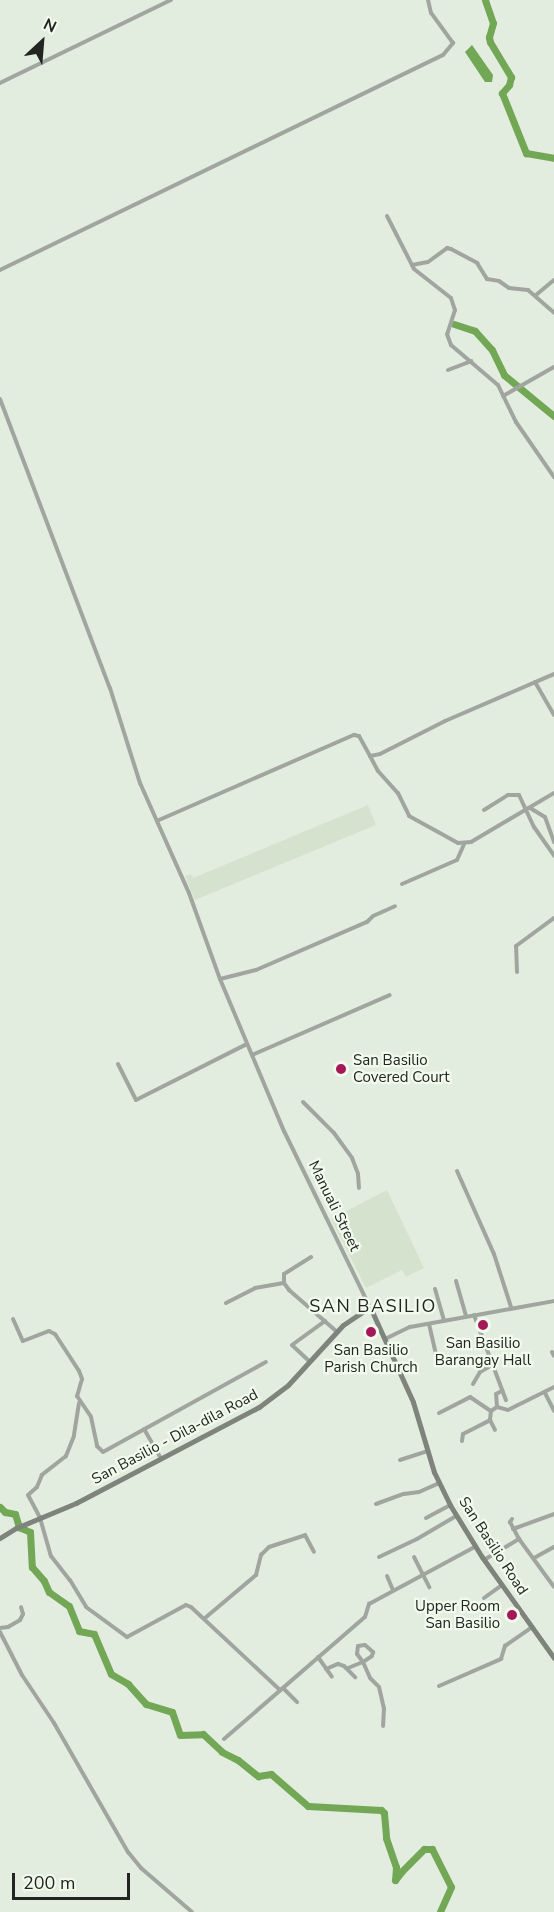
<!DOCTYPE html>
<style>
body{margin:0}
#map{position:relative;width:554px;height:1912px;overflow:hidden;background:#e3eddf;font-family:"Nunito Sans",sans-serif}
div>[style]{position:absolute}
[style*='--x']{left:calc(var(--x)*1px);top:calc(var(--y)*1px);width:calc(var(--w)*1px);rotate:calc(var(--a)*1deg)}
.built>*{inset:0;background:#d5e3ce}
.water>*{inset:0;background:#72a755}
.river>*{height:7px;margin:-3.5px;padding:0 3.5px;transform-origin:3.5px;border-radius:3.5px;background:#72a755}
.street>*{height:4px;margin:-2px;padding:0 2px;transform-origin:2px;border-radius:2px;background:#a1a59f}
.secondary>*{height:5px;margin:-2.5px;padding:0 2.5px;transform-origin:2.5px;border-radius:2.5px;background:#7e847c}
.dots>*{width:16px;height:16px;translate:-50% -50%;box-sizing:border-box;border:3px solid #f1faec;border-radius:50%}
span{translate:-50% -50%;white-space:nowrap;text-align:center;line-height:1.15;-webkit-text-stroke:4.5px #f1faec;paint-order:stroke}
.poi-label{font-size:15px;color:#222520}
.left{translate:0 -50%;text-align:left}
.right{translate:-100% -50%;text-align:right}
.street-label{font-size:15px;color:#222520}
.quarter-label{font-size:18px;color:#222520;letter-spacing:1.5px}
.north{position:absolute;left:12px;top:12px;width:60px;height:60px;-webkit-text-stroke:4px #f1faec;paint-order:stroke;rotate:26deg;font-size:16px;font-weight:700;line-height:24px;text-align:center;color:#222520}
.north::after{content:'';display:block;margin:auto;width:21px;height:27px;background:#222520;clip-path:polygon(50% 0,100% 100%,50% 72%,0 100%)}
.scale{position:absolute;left:12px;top:1873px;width:118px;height:27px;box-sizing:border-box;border:3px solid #222520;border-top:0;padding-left:8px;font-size:18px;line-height:21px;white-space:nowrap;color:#222520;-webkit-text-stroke:4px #f1faec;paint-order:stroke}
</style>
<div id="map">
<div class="built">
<i style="clip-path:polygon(368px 805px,376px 825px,195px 900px,185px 876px,191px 874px,193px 878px)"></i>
<i style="clip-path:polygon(387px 1190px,424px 1268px,406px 1277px,402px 1270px,366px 1288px,331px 1219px)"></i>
</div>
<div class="water">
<i style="clip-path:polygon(472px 45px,493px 75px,492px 82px,485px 82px,465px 52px)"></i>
</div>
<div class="river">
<i style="--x:485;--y:0;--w:24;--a:71"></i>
<i style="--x:493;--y:23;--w:15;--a:106"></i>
<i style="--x:489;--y:37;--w:5;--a:79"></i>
<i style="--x:490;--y:42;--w:41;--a:59"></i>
<i style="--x:511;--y:77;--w:8;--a:104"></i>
<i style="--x:509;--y:85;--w:11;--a:131"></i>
<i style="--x:502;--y:93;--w:65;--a:68.2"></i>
<i style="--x:526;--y:153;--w:28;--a:10"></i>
<i style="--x:454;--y:324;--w:22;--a:18"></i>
<i style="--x:475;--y:331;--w:25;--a:48"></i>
<i style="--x:492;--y:350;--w:28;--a:64"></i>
<i style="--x:504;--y:375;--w:65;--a:39.4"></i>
<i style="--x:0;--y:1507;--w:7;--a:45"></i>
<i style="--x:5;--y:1512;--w:10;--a:11"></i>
<i style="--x:15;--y:1514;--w:14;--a:73"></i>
<i style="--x:19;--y:1527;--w:12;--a:24"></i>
<i style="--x:30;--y:1532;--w:35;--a:87"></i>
<i style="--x:32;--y:1567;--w:18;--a:49"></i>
<i style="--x:44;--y:1581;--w:12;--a:66"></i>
<i style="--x:49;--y:1592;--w:24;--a:35"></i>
<i style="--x:69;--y:1606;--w:27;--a:68"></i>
<i style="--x:79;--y:1631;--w:15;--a:11"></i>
<i style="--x:94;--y:1634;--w:43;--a:67"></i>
<i style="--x:111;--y:1674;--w:20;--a:30"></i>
<i style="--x:128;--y:1684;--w:27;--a:48"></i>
<i style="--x:146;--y:1704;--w:27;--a:17"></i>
<i style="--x:172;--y:1712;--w:24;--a:71"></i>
<i style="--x:180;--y:1735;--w:23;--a:-2"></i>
<i style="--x:203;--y:1734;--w:26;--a:43"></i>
<i style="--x:222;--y:1752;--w:18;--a:27"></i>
<i style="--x:238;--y:1760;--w:26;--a:39"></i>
<i style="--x:258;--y:1776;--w:13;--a:-9"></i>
<i style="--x:271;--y:1774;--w:49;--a:40.9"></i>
<i style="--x:308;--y:1806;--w:73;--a:3.1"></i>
<i style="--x:381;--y:1810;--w:4;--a:45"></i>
<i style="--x:384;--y:1813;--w:25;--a:85"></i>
<i style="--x:386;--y:1838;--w:31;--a:71"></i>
<i style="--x:396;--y:1867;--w:13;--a:94"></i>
<i style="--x:395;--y:1880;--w:11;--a:-52"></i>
<i style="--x:402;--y:1871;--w:31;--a:-45"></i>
<i style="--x:424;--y:1849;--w:8;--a:0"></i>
<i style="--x:432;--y:1849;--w:42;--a:63.4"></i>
<i style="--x:451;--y:1887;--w:27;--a:114"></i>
</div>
<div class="street">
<i style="--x:0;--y:83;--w:190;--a:-25.9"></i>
<i style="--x:387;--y:216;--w:59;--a:63"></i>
<i style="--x:414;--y:269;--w:47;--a:38.1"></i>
<i style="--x:451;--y:298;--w:13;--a:72"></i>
<i style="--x:455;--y:310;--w:25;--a:108"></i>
<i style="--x:447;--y:334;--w:12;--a:70"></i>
<i style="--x:451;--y:345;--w:62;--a:40.4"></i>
<i style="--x:498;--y:385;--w:41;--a:64.1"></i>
<i style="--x:516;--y:422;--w:67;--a:55.4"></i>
<i style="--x:412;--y:265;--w:16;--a:-11"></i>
<i style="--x:428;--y:262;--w:24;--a:-36"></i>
<i style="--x:447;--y:248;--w:4;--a:14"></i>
<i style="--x:451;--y:249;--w:30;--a:28"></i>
<i style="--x:477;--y:263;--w:19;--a:58"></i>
<i style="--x:487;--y:279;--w:12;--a:9"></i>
<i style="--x:499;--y:281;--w:12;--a:35"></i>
<i style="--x:509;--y:288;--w:19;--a:6"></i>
<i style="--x:528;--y:290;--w:35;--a:41"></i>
<i style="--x:0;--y:270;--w:492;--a:-25.9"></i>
<i style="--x:443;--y:55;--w:16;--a:-50"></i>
<i style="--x:453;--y:43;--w:37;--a:-126"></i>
<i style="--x:431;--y:13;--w:13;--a:-103"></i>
<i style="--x:536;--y:295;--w:23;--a:-40"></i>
<i style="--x:448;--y:370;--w:25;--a:-21"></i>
<i style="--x:503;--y:396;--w:59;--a:-29.6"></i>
<i style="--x:0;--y:399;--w:309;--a:69.2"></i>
<i style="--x:110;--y:688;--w:100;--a:72.5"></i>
<i style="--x:140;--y:783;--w:120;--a:66"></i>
<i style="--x:189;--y:893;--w:91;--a:70.2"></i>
<i style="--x:220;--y:979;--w:165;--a:67.2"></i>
<i style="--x:284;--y:1131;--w:196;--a:64"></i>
<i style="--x:535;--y:682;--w:38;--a:60"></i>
<i style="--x:370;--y:756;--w:17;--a:62"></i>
<i style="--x:378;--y:771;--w:30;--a:48"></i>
<i style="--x:398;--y:793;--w:25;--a:64"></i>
<i style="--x:409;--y:816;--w:56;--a:28.9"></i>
<i style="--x:458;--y:843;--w:13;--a:-4"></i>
<i style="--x:471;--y:842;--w:96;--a:-30.6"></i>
<i style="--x:530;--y:808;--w:17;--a:31"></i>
<i style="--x:545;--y:817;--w:27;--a:70"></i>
<i style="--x:484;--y:810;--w:28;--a:-32"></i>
<i style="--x:508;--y:795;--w:11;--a:0"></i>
<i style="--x:519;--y:795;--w:35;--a:65"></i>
<i style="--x:534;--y:827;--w:35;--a:55"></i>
<i style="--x:159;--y:820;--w:213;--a:-23.6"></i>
<i style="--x:354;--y:735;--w:5;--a:11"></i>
<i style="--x:359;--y:736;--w:23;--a:61"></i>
<i style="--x:370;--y:756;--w:10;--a:-11"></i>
<i style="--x:380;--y:754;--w:73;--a:-26.9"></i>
<i style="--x:445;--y:721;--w:119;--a:-23.3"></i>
<i style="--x:402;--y:884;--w:60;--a:-23.6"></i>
<i style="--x:457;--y:860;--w:17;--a:-66"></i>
<i style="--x:517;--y:972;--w:26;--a:-92"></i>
<i style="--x:516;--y:946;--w:47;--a:-36.4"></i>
<i style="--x:220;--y:979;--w:37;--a:-14"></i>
<i style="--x:256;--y:970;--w:121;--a:-23.4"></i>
<i style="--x:367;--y:922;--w:8;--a:-45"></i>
<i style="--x:373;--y:916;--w:24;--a:-24"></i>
<i style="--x:252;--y:1055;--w:150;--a:-23.5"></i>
<i style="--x:118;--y:1064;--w:40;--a:63.4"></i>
<i style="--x:136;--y:1100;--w:124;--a:-26.8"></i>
<i style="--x:303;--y:1102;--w:44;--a:45"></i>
<i style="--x:334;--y:1133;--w:31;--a:54"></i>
<i style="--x:352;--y:1158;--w:17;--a:69"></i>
<i style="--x:358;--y:1174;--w:14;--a:86"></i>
<i style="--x:457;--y:1171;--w:91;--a:66"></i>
<i style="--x:494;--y:1254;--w:56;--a:72.2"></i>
<i style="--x:456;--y:1281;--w:37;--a:74"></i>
<i style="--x:284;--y:1283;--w:9;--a:-90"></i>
<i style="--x:284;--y:1274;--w:32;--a:-32"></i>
<i style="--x:435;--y:1289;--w:33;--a:74"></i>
<i style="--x:226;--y:1303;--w:33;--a:-27"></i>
<i style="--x:255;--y:1288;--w:29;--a:-10"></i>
<i style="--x:284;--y:1283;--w:9;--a:54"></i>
<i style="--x:289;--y:1290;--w:62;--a:41.1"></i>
<i style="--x:474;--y:1315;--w:91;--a:69.4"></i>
<i style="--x:13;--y:1319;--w:24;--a:66"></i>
<i style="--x:23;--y:1341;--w:28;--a:-21"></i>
<i style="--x:49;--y:1331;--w:7;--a:27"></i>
<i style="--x:55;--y:1334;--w:44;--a:57"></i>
<i style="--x:79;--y:1371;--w:9;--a:69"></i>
<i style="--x:82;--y:1379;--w:18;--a:106"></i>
<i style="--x:77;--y:1396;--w:25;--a:56"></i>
<i style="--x:91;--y:1417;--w:30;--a:78"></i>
<i style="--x:97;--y:1446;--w:8;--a:45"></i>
<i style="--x:103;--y:1452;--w:186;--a:-28.9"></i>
<i style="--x:429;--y:1324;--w:31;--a:77"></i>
<i style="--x:385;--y:1339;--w:28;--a:-26"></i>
<i style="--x:410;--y:1327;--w:146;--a:-10.2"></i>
<i style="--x:552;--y:1352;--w:4;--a:63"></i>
<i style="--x:309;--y:1361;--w:23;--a:-137"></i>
<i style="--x:292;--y:1345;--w:41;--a:-36"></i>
<i style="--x:473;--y:1384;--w:14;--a:-60"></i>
<i style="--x:480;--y:1372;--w:14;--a:-30"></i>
<i style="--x:545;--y:1393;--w:20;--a:63"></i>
<i style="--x:79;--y:1403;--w:33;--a:99"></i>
<i style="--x:74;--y:1436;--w:22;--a:112"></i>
<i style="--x:66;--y:1456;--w:31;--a:142"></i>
<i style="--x:42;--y:1475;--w:13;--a:113"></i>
<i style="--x:37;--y:1487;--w:12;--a:138"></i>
<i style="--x:28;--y:1495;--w:26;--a:62"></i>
<i style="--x:40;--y:1518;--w:40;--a:74"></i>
<i style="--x:51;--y:1556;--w:31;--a:52"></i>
<i style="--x:70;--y:1580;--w:31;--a:59"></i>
<i style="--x:86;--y:1607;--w:51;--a:36.2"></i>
<i style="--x:127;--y:1637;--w:67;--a:-28.5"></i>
<i style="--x:186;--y:1605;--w:5;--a:22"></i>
<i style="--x:191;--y:1607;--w:122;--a:43"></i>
<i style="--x:497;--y:1407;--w:11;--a:15"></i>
<i style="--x:508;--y:1410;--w:51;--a:-26.6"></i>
<i style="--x:491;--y:1411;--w:7;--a:-34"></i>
<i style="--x:497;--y:1407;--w:13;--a:-94"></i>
<i style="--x:496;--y:1394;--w:7;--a:-27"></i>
<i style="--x:439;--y:1413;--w:35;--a:-27"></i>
<i style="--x:470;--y:1397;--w:25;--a:34"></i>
<i style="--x:490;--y:1420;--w:11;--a:63"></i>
<i style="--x:144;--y:1429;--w:34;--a:60"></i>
<i style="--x:462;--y:1441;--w:7;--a:-82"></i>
<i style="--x:463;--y:1434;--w:30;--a:-27"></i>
<i style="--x:490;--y:1420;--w:9;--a:-84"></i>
<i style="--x:400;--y:1460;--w:28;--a:-18"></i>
<i style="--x:376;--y:1504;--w:30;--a:-20"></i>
<i style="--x:404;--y:1494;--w:15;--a:-8"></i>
<i style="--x:419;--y:1492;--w:22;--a:-24"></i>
<i style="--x:426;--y:1518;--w:27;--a:-28"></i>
<i style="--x:512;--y:1519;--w:4;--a:124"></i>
<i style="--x:510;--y:1522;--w:19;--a:62"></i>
<i style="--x:519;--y:1539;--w:59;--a:53.9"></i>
<i style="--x:513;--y:1529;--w:44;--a:-20.1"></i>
<i style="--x:379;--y:1557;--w:42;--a:-25.3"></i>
<i style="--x:417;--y:1539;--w:45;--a:-30.5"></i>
<i style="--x:414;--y:1557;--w:34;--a:63"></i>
<i style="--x:534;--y:1558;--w:23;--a:-29"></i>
<i style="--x:484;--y:1560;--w:41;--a:-31"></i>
<i style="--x:387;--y:1576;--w:15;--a:67"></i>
<i style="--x:484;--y:1598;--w:22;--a:-36"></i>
<i style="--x:205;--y:1618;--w:67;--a:-40.1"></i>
<i style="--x:256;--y:1575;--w:21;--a:-76"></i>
<i style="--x:261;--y:1555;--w:11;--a:-45"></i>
<i style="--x:269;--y:1547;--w:38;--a:-18"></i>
<i style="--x:305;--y:1535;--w:19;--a:62"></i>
<i style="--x:0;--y:1628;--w:8;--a:-7"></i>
<i style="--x:8;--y:1627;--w:14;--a:-30"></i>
<i style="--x:20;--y:1620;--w:7;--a:-63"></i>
<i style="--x:23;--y:1614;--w:7;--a:-106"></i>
<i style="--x:0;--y:1632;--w:48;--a:62.9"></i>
<i style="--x:22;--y:1675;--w:58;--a:56.3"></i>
<i style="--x:54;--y:1723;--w:149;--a:60.2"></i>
<i style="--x:128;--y:1852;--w:21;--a:51"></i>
<i style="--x:141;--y:1868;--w:67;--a:40.8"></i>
<i style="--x:318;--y:1657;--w:24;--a:55"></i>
<i style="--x:348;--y:1668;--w:16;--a:-22"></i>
<i style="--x:363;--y:1662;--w:10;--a:-127"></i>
<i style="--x:357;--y:1654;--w:8;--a:-83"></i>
<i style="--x:358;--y:1646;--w:7;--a:-8"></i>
<i style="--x:365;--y:1645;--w:11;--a:41"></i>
<i style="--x:373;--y:1652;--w:4;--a:104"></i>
<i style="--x:372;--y:1656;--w:11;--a:146"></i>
<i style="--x:363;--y:1662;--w:17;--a:66"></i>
<i style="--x:370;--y:1678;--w:13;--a:45"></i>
<i style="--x:379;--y:1687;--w:22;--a:77"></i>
<i style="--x:384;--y:1708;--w:18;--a:93"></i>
<i style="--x:326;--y:1669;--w:13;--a:-23"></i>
<i style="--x:338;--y:1664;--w:6;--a:18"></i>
<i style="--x:344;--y:1666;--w:16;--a:45"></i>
<i style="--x:439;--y:1686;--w:68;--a:-23.5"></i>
<i style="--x:501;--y:1659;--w:14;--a:-73"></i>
<i style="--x:505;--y:1646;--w:33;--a:-35"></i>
<i style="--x:283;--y:1688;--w:20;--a:45"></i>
<i style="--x:224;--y:1739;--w:186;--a:-40.9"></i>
<i style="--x:365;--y:1617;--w:14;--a:-73"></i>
<i style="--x:369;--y:1604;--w:120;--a:-28.3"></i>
</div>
<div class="secondary">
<i style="--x:0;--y:1538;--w:19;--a:-32"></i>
<i style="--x:16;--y:1528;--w:65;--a:-22.6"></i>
<i style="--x:76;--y:1503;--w:207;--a:-27.7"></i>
<i style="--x:259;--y:1407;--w:36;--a:-37"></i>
<i style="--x:288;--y:1385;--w:81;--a:-47.5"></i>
<i style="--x:343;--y:1325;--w:32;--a:-34"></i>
<i style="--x:370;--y:1307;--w:104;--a:65.6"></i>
<i style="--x:413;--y:1402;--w:73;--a:73.3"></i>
<i style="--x:434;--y:1472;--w:37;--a:64"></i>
<i style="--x:450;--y:1505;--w:61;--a:58.4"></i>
<i style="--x:482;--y:1557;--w:124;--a:54.5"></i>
</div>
<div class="dots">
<i style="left:341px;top:1069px;background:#a61758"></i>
<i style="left:483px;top:1325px;background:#a61758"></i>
<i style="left:371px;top:1332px;background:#a61758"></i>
<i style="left:512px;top:1615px;background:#a61758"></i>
</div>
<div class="poi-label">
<span class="left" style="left:353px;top:1069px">San Basilio<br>Covered Court</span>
<span style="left:483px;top:1352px">San Basilio<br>Barangay Hall</span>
<span style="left:371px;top:1359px">San Basilio<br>Parish Church</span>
<span class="right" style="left:500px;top:1615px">Upper Room<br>San Basilio</span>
</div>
<div class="street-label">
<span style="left:334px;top:1206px;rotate:64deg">Manuali Street</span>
<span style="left:175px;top:1437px;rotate:-28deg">San Basilio - Dila-dila Road</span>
<span style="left:493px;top:1546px;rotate:57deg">San Basilio Road</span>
</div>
<div class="quarter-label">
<span style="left:373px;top:1306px">SAN BASILIO</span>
</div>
<div class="north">N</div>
<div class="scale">200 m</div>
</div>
